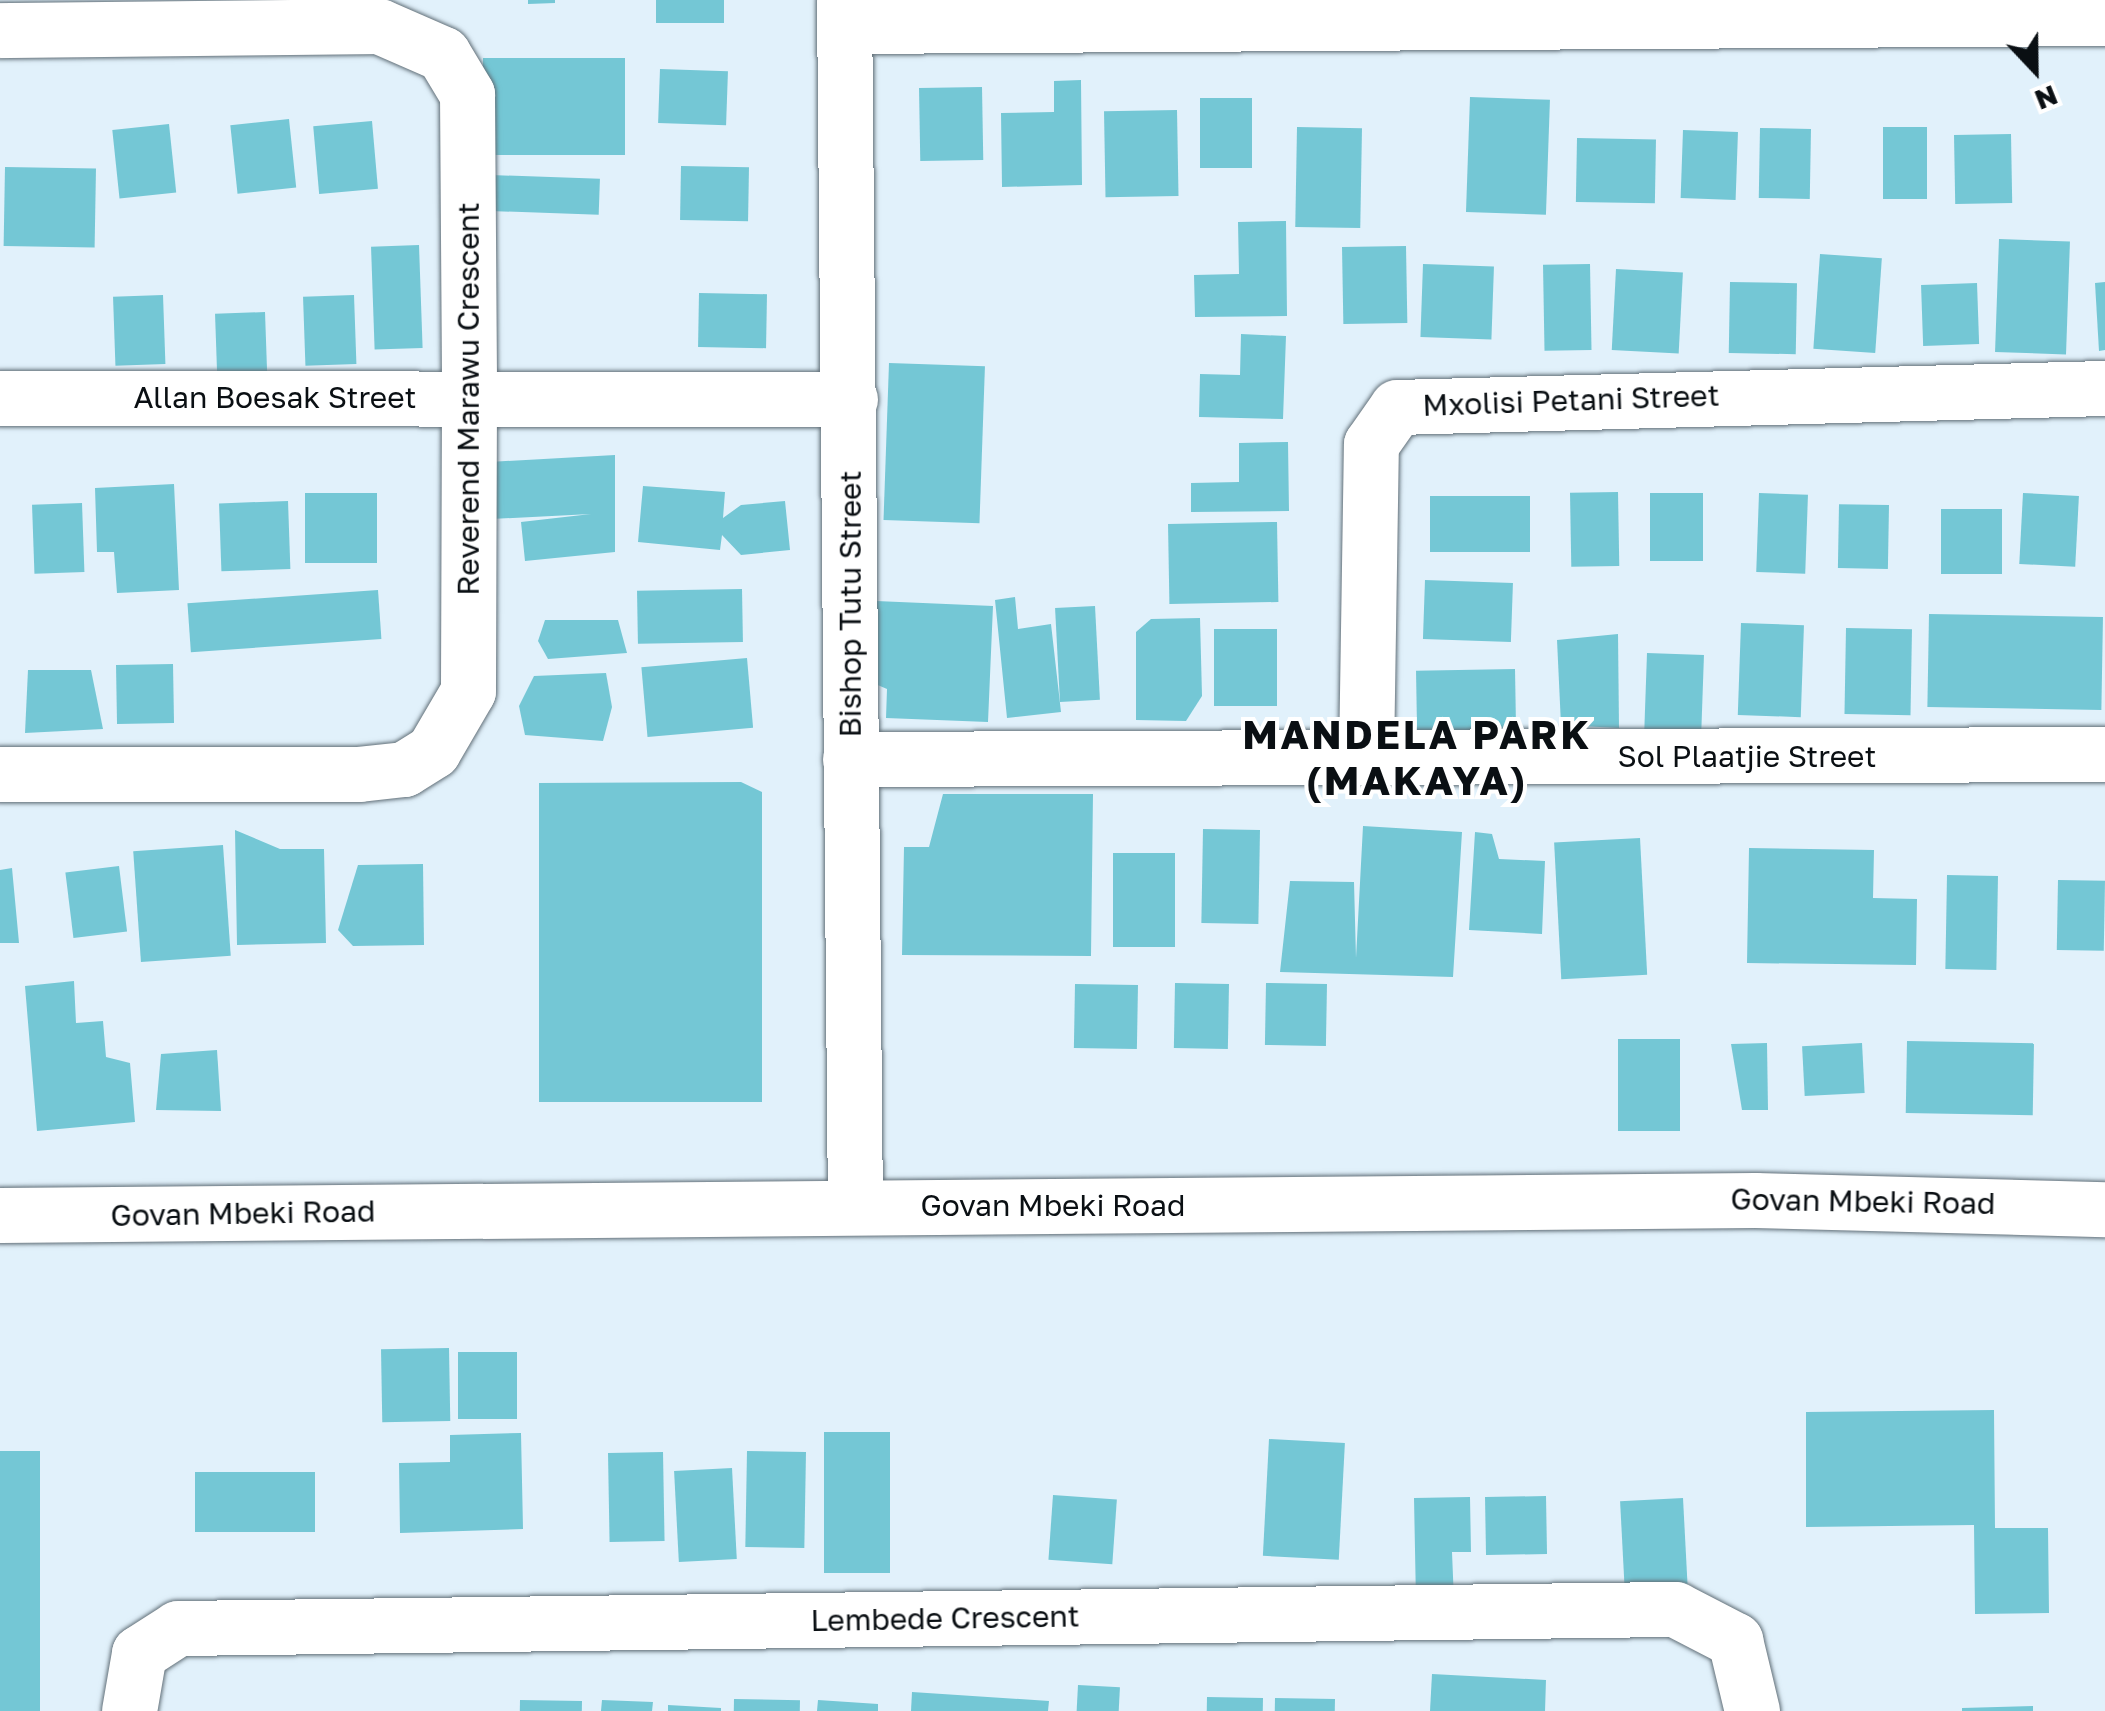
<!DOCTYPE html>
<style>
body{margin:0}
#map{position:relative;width:2105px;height:1711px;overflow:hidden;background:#e1f1fb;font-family:"Golos Text",sans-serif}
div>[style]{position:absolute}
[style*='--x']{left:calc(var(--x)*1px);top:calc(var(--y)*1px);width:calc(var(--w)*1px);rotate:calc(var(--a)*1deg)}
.building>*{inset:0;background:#74c7d5;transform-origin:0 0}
.roads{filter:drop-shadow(0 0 2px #616f78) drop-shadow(0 0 2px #616f78)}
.minor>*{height:55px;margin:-27.5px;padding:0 27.5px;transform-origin:27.5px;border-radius:27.5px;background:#fff}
span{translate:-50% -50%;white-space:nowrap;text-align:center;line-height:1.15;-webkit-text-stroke:8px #fff;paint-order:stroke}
.street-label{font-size:30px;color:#0a0f13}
.district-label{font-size:40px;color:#0a0f13;font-weight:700;letter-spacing:2.5px}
.north{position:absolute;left:1985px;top:20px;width:100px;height:100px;-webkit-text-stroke:8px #fff;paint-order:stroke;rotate:158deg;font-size:28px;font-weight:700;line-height:40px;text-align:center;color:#0a0f13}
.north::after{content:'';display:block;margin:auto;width:35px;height:45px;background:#0a0f13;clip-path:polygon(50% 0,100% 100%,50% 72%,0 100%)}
</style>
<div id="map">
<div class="building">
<i style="clip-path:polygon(528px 0,555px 0,555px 3px,528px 4px)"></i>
<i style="left:656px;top:0;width:68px;height:23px"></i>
<i style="left:483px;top:58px;width:142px;height:97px"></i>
<i style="left:660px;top:69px;width:68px;height:54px;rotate:2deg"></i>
<i style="clip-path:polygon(1081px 80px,1082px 185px,1002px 187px,1001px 113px,1054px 112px,1054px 81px)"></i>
<i style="left:982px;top:87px;width:73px;height:63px;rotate:89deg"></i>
<i style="left:1470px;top:97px;width:80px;height:115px;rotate:2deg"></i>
<i style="left:1200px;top:98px;width:52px;height:70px"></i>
<i style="left:1177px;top:110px;width:86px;height:73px;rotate:89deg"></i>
<i style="left:289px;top:119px;width:69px;height:59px;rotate:84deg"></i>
<i style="left:372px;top:121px;width:68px;height:59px;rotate:85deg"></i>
<i style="left:169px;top:124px;width:69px;height:57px;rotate:84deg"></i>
<i style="left:1297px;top:127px;width:65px;height:100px;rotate:1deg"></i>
<i style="left:1883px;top:127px;width:44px;height:72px"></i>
<i style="left:1760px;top:128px;width:51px;height:70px;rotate:1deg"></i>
<i style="left:1683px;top:130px;width:55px;height:68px;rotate:2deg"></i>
<i style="left:2011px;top:134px;width:69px;height:57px;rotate:89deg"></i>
<i style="left:1577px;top:138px;width:79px;height:64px;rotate:1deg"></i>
<i style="left:681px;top:166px;width:68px;height:54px;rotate:1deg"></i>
<i style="left:5px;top:167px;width:91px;height:79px;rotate:1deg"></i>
<i style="left:491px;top:175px;width:109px;height:36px;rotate:2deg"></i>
<i style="clip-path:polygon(1286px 221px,1287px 316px,1195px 317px,1194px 275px,1239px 274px,1238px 222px)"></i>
<i style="left:1999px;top:239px;width:71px;height:113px;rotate:2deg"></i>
<i style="left:419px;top:245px;width:103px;height:48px;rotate:88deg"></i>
<i style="left:1406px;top:246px;width:77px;height:64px;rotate:89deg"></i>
<i style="left:1820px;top:254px;width:62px;height:95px;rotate:4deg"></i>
<i style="left:1423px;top:264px;width:71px;height:73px;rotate:2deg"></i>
<i style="left:1590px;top:264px;width:86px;height:47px;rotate:89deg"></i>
<i style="left:1616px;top:269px;width:67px;height:81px;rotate:3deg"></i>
<i style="left:1730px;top:282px;width:67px;height:71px;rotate:1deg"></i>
<i style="clip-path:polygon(2105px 282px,2105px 350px,2099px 351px,2095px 283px)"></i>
<i style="left:1977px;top:283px;width:61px;height:56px;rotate:88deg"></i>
<i style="left:699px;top:293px;width:68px;height:54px;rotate:1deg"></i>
<i style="left:163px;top:295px;width:69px;height:50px;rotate:88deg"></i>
<i style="left:354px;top:295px;width:69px;height:51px;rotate:88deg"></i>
<i style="left:265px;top:312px;width:69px;height:50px;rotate:88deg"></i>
<i style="clip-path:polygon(1241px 334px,1286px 336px,1283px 419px,1199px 417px,1200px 374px,1240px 375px)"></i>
<i style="left:889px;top:363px;width:96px;height:157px;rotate:2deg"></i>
<i style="clip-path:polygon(1288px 442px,1289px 511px,1191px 512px,1191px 483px,1239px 482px,1239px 443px)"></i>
<i style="clip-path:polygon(615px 455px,615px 552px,525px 561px,521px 522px,591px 514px,491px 519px,489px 462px)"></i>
<i style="clip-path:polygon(174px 484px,179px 590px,117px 593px,114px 552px,97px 552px,95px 488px)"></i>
<i style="clip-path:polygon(643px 486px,725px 492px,723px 518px,741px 505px,785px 501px,790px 550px,741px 555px,722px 535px,720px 550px,638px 542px)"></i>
<i style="left:1618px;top:492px;width:74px;height:48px;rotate:89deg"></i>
<i style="left:305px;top:493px;width:72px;height:70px"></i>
<i style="left:1650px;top:493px;width:53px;height:68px"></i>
<i style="left:1759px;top:493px;width:49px;height:79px;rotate:2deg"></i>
<i style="left:2023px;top:493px;width:56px;height:71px;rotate:3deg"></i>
<i style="left:1530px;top:496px;width:56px;height:100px;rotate:90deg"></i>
<i style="left:288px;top:501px;width:68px;height:69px;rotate:88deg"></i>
<i style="left:82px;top:503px;width:69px;height:50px;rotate:88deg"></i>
<i style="left:1889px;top:505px;width:64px;height:50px;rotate:91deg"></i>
<i style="left:1941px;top:509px;width:61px;height:65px"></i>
<i style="left:1277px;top:522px;width:80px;height:109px;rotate:89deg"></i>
<i style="left:1425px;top:580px;width:88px;height:59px;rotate:2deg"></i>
<i style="left:742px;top:589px;width:53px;height:105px;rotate:89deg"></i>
<i style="left:378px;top:590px;width:49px;height:191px;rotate:86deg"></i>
<i style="clip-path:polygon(1015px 597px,1018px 629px,1051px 624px,1061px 712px,1007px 718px,995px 600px)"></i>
<i style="clip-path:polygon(876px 601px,993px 606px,988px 722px,886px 718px,887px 689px,873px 683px)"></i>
<i style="left:1095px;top:606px;width:94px;height:40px;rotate:87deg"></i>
<i style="left:1929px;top:614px;width:174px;height:93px;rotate:1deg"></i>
<i style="clip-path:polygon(1200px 618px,1202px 696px,1186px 721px,1136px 720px,1136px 632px,1151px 619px)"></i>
<i style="clip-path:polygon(545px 620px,618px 620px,627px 653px,548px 659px,538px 641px)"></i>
<i style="left:1741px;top:623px;width:63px;height:92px;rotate:2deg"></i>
<i style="left:1846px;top:628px;width:66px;height:86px;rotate:1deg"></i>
<i style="left:1277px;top:629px;width:77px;height:63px;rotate:90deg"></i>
<i style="clip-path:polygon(1618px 634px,1619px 728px,1561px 725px,1557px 640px)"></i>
<i style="left:1647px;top:653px;width:57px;height:78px;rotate:2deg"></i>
<i style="left:747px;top:658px;width:70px;height:106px;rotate:85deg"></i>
<i style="left:173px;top:664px;width:59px;height:57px;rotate:89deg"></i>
<i style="left:1515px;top:669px;width:67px;height:99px;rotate:89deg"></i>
<i style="clip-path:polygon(28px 670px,91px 670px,103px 729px,25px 733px)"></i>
<i style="clip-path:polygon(606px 673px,612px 707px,603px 741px,525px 735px,519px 706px,534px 676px)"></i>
<i style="clip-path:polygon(741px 782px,762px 792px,762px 1102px,539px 1102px,539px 783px)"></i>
<i style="clip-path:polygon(943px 794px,1093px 794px,1091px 956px,902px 955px,904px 847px,929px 847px)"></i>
<i style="clip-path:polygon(1363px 826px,1462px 832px,1453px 977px,1280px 972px,1290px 881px,1354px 882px,1356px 958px)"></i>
<i style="left:1203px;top:829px;width:57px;height:94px;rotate:1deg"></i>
<i style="clip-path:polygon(235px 830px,280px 849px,324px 849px,326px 943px,237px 945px)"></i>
<i style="clip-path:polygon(1475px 832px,1492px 834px,1499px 859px,1545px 861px,1542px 934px,1469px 930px)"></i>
<i style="left:1640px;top:838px;width:137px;height:86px;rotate:87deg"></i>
<i style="left:223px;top:845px;width:111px;height:90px;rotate:86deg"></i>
<i style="clip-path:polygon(1749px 848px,1874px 850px,1873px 898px,1917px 899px,1916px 965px,1747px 963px)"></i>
<i style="left:1175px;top:853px;width:94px;height:62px;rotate:90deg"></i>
<i style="clip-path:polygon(423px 864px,424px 945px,353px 946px,338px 930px,358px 865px)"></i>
<i style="left:119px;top:866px;width:66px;height:54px;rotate:83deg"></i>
<i style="clip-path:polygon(12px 868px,19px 943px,0 943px,0 870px)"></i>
<i style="left:1947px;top:875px;width:51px;height:94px;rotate:1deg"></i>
<i style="left:2058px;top:880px;width:47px;height:70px;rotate:1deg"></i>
<i style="clip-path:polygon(74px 981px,76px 1023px,103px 1021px,106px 1057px,130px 1063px,135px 1122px,37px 1131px,25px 986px)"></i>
<i style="left:1175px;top:983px;width:54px;height:65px;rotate:1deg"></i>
<i style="left:1266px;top:983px;width:61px;height:62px;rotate:1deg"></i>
<i style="left:1075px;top:984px;width:63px;height:64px;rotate:1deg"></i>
<i style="left:1618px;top:1039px;width:62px;height:92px"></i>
<i style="left:1907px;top:1041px;width:127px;height:72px;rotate:1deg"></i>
<i style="clip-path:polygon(1767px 1043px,1768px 1110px,1742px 1110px,1731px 1044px)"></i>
<i style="left:1862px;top:1043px;width:50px;height:60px;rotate:87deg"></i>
<i style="clip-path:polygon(217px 1050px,221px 1111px,156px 1110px,161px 1054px)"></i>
<i style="left:449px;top:1348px;width:73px;height:68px;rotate:89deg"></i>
<i style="left:458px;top:1352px;width:59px;height:67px"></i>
<i style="clip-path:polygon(1994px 1410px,1995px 1528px,2048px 1528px,2049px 1613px,1975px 1614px,1974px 1525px,1806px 1527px,1806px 1412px)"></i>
<i style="left:890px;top:1432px;width:141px;height:66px;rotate:90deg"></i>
<i style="clip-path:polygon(521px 1433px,523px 1529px,400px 1533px,399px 1463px,450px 1462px,450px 1435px)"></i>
<i style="left:1269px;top:1439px;width:76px;height:117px;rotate:3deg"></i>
<i style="left:0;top:1451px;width:40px;height:260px"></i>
<i style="left:747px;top:1451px;width:59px;height:96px;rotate:1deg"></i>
<i style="left:663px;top:1452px;width:89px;height:55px;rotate:89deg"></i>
<i style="left:732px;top:1468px;width:91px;height:58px;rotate:87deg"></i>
<i style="left:195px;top:1472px;width:120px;height:60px"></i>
<i style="left:1053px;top:1495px;width:64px;height:65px;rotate:4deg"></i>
<i style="left:1546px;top:1496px;width:58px;height:61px;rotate:89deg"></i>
<i style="clip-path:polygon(1470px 1497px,1471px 1552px,1452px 1552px,1454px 1601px,1416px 1602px,1414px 1498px)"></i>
<i style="left:1683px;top:1498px;width:90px;height:63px;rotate:87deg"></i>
<i style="clip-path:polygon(1432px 1674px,1546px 1680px,1545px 1711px,1430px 1711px)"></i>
<i style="left:1078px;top:1685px;width:42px;height:26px;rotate:3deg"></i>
<i style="clip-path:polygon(912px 1692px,1049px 1701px,1048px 1711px,911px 1711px)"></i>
<i style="left:1207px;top:1697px;width:56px;height:14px;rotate:1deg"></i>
<i style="left:1275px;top:1698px;width:60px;height:13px;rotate:1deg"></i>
<i style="left:734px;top:1699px;width:66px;height:12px;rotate:1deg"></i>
<i style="left:520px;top:1700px;width:62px;height:11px;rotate:1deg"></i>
<i style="clip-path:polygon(602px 1700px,653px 1702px,652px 1711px,601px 1711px)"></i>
<i style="clip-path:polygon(818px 1700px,878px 1704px,878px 1711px,817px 1711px)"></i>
<i style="clip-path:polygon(668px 1705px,721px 1708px,721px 1711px,668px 1711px)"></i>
<i style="clip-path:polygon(2033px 1706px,2033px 1711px,1962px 1711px,1962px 1708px)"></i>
</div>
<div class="roads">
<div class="minor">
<i style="--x:844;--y:0;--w:1207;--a:89.48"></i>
<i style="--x:844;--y:26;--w:1261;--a:-0.36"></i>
<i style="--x:0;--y:30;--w:379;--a:-0.6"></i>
<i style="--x:379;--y:26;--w:70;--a:23.6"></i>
<i style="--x:443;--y:54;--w:47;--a:59"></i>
<i style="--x:467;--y:94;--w:303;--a:89.6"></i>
<i style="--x:469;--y:397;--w:294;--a:90.2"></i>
<i style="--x:468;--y:691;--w:69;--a:120.3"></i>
<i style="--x:433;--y:751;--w:34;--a:148"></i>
<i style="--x:404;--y:769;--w:45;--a:173.7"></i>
<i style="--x:359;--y:774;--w:359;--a:180"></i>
<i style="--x:0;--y:398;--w:850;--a:0.07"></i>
<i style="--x:1366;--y:757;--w:313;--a:-89.1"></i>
<i style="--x:1371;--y:444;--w:45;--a:-54.9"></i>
<i style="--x:1397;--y:407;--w:708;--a:-1.54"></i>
<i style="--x:850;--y:759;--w:1255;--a:-0.23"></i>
<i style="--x:0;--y:1215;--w:1755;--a:-0.49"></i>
<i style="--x:1755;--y:1200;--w:350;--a:1.5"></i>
<i style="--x:129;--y:1711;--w:59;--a:-80.2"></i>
<i style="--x:139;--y:1653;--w:46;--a:-32.7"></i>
<i style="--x:178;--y:1628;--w:1497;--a:-0.73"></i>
<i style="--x:1675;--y:1609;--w:68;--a:27.3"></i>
<i style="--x:1735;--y:1640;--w:73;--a:76.5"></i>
</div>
</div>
<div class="street-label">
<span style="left:275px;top:397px">Allan Boesak Street</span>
<span style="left:468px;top:399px;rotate:-90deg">Reverend Marawu Crescent</span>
<span style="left:1571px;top:400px;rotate:-2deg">Mxolisi Petani Street</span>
<span style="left:850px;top:604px;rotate:-90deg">Bishop Tutu Street</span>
<span style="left:1747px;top:756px">Sol Plaatjie Street</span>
<span style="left:1863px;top:1201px;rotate:1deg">Govan Mbeki Road</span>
<span style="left:1053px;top:1205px">Govan Mbeki Road</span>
<span style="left:243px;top:1213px;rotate:-1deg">Govan Mbeki Road</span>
<span style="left:945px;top:1618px;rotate:-1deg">Lembede Crescent</span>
</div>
<div class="district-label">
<span style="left:1417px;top:757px">MANDELA PARK<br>(MAKAYA)</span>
</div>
<div class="north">N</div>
</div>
